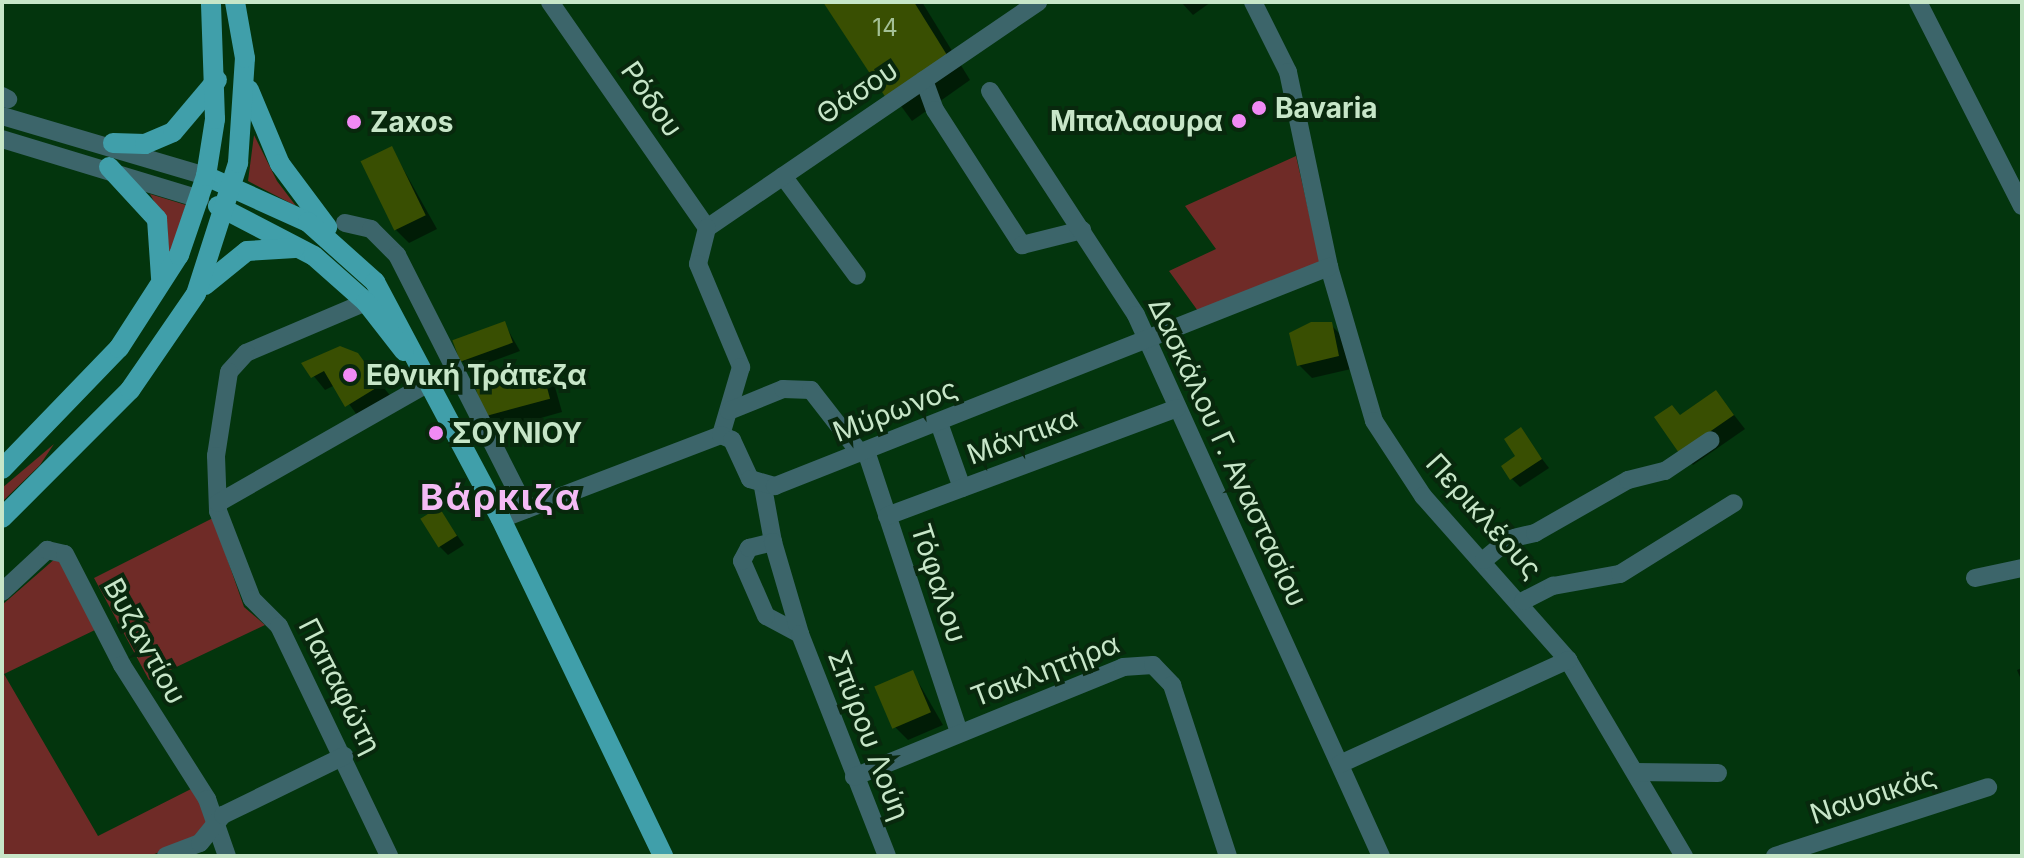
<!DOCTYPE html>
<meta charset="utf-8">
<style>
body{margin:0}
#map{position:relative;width:2024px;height:858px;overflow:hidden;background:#03350d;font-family:Inter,sans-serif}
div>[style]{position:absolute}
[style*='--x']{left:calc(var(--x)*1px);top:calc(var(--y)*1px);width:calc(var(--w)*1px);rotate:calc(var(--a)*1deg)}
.green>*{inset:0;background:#6f2b27}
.shadow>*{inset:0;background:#0007}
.building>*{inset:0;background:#394f02;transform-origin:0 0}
.minor>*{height:18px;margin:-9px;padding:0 9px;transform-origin:9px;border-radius:9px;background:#3c656a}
.major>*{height:20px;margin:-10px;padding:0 10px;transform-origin:10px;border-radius:10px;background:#409faa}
.dots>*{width:22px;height:22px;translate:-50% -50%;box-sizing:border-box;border:4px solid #08280d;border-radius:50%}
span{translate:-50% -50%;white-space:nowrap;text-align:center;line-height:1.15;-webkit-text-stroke:8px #08280d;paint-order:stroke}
.number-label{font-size:24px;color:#a4c096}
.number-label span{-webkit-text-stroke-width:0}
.street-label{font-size:28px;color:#c7e6c8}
.poi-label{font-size:28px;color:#c7e6c8;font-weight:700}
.left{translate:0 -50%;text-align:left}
.right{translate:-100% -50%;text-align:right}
.district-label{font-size:36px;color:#f4bbf5;font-weight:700;letter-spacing:2px}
.frame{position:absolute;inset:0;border:4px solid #c7e6c8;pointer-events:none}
</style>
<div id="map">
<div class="green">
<i style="clip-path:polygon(254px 135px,277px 181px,296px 206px,248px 181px)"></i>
<i style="clip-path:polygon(1296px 156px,1323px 274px,1203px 318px,1169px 271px,1216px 249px,1185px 206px)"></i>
<i style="clip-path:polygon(150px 194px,186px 205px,169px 256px,167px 225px)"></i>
<i style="clip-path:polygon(54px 444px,40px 465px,2px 502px,2px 488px)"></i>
<i style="clip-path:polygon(213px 518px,244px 607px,265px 625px,149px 680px,94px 578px)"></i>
<i style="clip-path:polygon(57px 557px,97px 629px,4px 674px,98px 836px,193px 788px,208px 818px,201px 837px,149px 856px,2px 856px,2px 605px)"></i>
</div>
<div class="shadow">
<i style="clip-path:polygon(825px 2px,922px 2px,970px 80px,912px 121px)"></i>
<i style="clip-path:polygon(1181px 2px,1211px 2px,1193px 15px)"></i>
<i style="clip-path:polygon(392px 149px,437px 229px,409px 243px,396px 230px)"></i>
<i style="clip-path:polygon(504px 323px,520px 351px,471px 369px,462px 361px)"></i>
<i style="clip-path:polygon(1331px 325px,1344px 338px,1351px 369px,1312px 378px,1299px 365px)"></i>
<i style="clip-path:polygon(357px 355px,393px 399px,360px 419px,335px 385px,325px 390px,304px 364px)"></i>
<i style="clip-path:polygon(540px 367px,553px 380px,562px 412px,498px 430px,485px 417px)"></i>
<i style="clip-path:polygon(1716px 392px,1745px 429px,1693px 465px,1680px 452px,1681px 417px)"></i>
<i style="clip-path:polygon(1520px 430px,1549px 468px,1520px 487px,1512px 479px)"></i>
<i style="clip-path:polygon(439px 510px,464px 545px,448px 555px,440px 547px)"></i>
<i style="clip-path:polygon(2022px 668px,2022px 682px,2017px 670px)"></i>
<i style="clip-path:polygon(913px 673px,943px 725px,908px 740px,895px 727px)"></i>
</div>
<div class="building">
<i style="clip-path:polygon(823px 2px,914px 2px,947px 55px,886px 98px)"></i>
<i style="left:392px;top:146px;width:77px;height:35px;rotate:64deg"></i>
<i style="left:505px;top:321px;width:23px;height:56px;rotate:70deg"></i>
<i style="clip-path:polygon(1311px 322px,1332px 322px,1339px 356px,1297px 366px,1289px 333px)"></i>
<i style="clip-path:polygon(340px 346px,358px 353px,381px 385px,345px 407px,324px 371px,311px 378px,301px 363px)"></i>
<i style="left:541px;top:365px;width:35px;height:69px;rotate:75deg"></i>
<i style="clip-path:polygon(1716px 390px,1734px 415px,1679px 453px,1654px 417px,1672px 405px,1680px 415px)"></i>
<i style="clip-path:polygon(1521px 427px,1542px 459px,1510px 480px,1501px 466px,1515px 456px,1504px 439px)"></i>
<i style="left:439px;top:507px;width:34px;height:22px;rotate:58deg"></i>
<i style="left:913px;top:670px;width:46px;height:42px;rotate:67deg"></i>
</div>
<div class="minor">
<i style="--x:550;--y:2;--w:275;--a:55.2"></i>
<i style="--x:1253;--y:2;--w:78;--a:63.4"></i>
<i style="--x:1288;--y:72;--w:199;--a:78.1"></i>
<i style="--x:1329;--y:267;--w:160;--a:73.7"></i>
<i style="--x:1374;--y:421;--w:90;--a:56.8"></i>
<i style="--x:1423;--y:496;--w:219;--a:48.5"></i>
<i style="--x:1568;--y:660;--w:228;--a:59.4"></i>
<i style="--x:1918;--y:2;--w:229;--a:63"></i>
<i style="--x:924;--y:80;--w:32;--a:70"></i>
<i style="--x:935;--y:110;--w:161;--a:57.2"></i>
<i style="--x:1022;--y:245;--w:62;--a:-14"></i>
<i style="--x:990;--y:91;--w:267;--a:56.9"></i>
<i style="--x:1136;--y:315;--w:594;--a:65.64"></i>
<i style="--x:2;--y:96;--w:7;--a:27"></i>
<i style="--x:2;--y:116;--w:213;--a:16.4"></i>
<i style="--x:2;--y:139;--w:207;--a:16.9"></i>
<i style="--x:783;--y:176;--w:124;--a:53.5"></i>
<i style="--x:345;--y:223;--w:27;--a:13"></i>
<i style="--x:371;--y:229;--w:37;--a:45"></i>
<i style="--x:397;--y:255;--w:285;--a:63.1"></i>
<i style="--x:707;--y:228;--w:401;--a:-34.3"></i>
<i style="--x:707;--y:228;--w:37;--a:104"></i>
<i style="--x:698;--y:264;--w:112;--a:67.3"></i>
<i style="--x:741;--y:367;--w:71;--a:106.4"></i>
<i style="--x:366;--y:302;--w:130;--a:157"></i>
<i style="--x:246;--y:353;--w:25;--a:132"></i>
<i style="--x:229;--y:372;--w:85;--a:98.8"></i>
<i style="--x:216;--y:456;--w:55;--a:87.9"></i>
<i style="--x:218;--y:511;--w:94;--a:68.9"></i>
<i style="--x:252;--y:599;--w:38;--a:45"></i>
<i style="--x:279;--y:626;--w:255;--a:64.4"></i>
<i style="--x:729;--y:411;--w:58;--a:-22.2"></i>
<i style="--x:783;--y:389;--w:28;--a:2"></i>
<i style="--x:811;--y:390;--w:80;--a:52.1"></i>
<i style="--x:939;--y:423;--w:69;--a:70.5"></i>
<i style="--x:866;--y:451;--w:296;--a:71.7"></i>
<i style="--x:763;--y:487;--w:56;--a:79.7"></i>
<i style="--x:218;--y:503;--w:242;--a:-29.7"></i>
<i style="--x:887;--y:516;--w:309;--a:-20.4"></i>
<i style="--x:501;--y:519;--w:235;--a:-20.9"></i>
<i style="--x:721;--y:435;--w:12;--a:24"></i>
<i style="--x:732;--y:440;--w:43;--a:65.2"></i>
<i style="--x:750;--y:479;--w:26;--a:16"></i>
<i style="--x:775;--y:486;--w:596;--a:-21.57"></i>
<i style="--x:1484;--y:560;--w:33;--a:-40"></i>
<i style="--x:1509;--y:539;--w:27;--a:-13"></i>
<i style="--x:1535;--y:533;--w:107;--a:-29.7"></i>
<i style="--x:1628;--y:480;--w:38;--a:-14"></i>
<i style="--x:1665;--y:471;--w:55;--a:-34"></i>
<i style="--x:1975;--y:578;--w:48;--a:-12"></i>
<i style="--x:2;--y:592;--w:62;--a:-43"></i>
<i style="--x:47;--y:550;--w:18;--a:13"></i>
<i style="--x:65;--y:554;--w:125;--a:62.8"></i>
<i style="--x:122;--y:665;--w:159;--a:57.6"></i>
<i style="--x:207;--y:799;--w:60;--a:70.7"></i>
<i style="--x:1523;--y:601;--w:34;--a:-27"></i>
<i style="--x:1553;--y:586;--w:68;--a:-10.2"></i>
<i style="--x:1620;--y:574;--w:134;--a:-31.9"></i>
<i style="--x:800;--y:634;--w:38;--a:-152"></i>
<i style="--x:766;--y:616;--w:60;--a:-113.6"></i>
<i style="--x:742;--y:561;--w:15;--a:-62"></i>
<i style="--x:749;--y:548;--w:25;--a:-14"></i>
<i style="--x:773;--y:542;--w:96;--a:73.6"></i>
<i style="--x:800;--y:634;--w:238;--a:68.6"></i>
<i style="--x:1340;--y:764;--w:251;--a:-24.5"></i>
<i style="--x:1635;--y:772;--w:83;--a:0.7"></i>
<i style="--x:854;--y:777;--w:291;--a:-22.2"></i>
<i style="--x:1123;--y:667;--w:30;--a:-4"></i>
<i style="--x:1153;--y:665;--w:28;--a:46"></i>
<i style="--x:1172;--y:685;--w:180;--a:71.9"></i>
<i style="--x:166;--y:856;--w:36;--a:-21"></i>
<i style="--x:200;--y:843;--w:36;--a:-51"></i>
<i style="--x:223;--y:815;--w:135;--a:-26"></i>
<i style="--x:1775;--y:856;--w:224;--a:-17.9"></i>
</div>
<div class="major">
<i style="--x:249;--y:90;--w:80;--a:67.3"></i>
<i style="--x:280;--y:164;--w:79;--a:53.3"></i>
<i style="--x:113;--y:143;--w:32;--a:2"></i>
<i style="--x:145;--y:144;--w:30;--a:-23"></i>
<i style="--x:173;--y:132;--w:68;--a:-49.8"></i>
<i style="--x:109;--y:167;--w:71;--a:47.3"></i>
<i style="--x:157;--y:219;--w:59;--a:86.1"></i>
<i style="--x:206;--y:176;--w:112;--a:24.3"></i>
<i style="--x:308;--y:222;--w:90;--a:41.8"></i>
<i style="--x:375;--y:282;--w:268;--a:62"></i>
<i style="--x:501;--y:519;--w:374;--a:64.3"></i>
<i style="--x:218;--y:206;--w:108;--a:27.5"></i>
<i style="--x:314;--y:256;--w:69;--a:41.5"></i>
<i style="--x:366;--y:302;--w:62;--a:52.2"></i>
<i style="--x:205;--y:285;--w:54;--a:-39"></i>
<i style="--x:247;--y:251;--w:48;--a:-3.6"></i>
<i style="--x:2;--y:469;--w:168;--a:-46"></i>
<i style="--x:119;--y:348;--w:111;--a:-57.2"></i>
<i style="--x:179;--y:255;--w:83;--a:-71.1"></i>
<i style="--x:206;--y:176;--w:58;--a:-81"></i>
<i style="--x:215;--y:119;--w:117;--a:-92"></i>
<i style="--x:2;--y:518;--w:181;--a:-45"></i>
<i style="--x:130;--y:390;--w:116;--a:-55.5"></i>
<i style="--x:196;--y:294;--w:138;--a:-72.2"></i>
<i style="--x:238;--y:163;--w:105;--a:-86.2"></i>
<i style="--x:245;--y:58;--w:57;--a:-100.1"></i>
</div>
<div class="dots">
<i style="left:1259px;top:108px;background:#f18af4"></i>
<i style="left:1239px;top:121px;background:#f18af4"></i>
<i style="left:354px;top:122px;background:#f18af4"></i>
<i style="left:350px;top:375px;background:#f18af4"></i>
<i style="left:436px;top:433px;background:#f18af4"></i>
</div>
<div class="number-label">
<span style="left:885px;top:28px">14</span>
</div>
<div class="street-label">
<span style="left:857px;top:92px;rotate:-34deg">Θάσου</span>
<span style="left:652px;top:99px;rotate:55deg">Ρόδου</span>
<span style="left:895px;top:410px;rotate:-21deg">Μύρωνος</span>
<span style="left:1022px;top:436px;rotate:-20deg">Μάντικα</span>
<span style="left:1228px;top:452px;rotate:65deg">Δασκάλου Γ. Αναστασίου</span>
<span style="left:1484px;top:516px;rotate:48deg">Περικλέους</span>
<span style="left:939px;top:583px;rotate:72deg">Τόφαλου</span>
<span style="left:145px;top:641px;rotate:61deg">Βυζαντίου</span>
<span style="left:1045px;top:670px;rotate:-21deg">Τσικλητήρα</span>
<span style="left:340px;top:686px;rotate:63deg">Παπαφώτη</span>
<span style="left:869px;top:735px;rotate:69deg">Σπύρου Λούη</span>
<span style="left:1873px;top:795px;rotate:-18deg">Ναυσικάς</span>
</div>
<div class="poi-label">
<span class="left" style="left:1275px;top:108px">Bavaria</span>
<span class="right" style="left:1223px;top:121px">Μπαλαουρα</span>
<span class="left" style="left:370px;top:122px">Zaxos</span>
<span class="left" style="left:366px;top:375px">Εθνική Τράπεζα</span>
<span class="left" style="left:452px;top:433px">ΣΟΥΝΙΟΥ</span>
</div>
<div class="district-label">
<span style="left:501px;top:498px">Βάρκιζα</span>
</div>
<div class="frame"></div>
</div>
